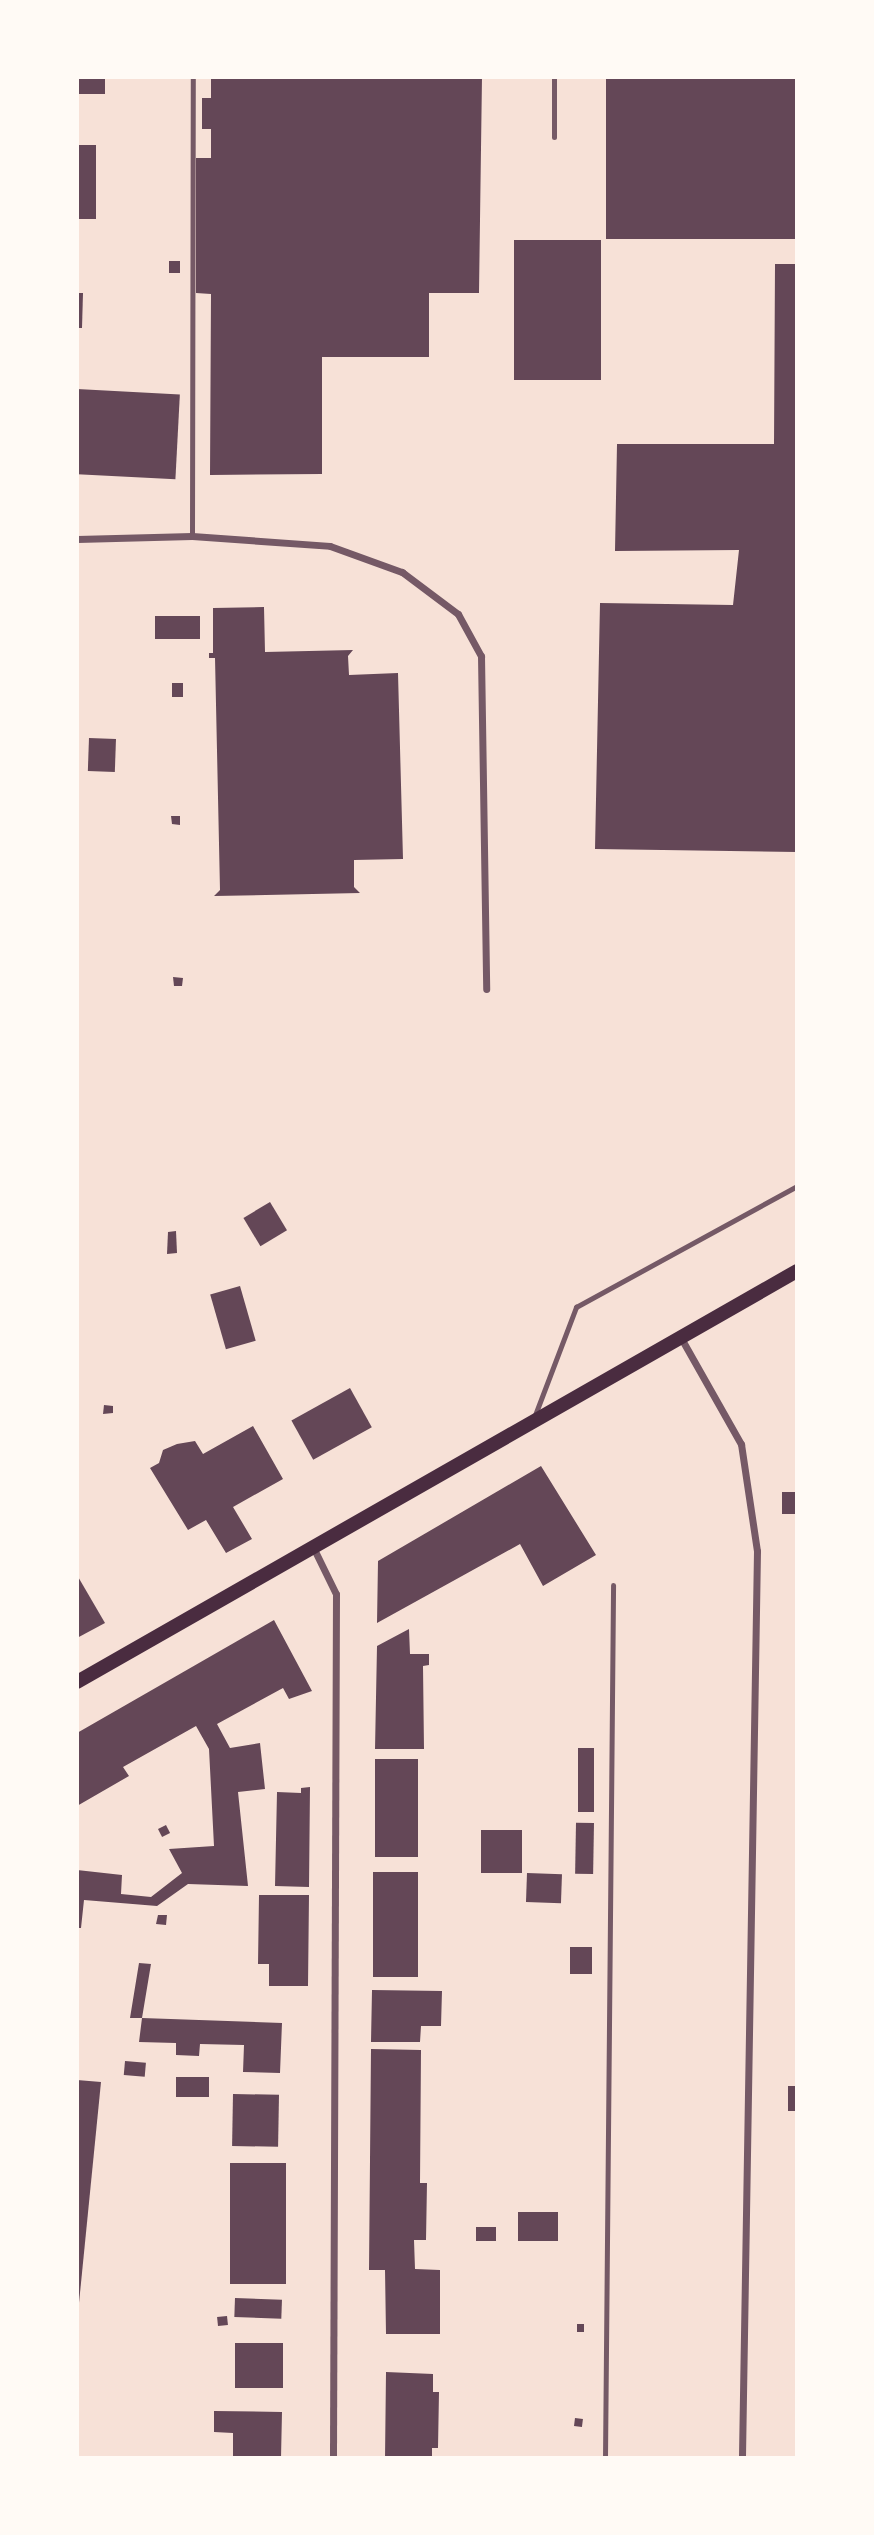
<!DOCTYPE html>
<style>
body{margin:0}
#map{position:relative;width:874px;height:2535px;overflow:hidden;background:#f7e1d7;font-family:Quicksand,sans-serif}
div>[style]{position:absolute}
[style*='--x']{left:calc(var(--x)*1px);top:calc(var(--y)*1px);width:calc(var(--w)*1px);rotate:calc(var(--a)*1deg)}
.building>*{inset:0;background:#644757;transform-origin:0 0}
.service>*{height:5px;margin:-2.5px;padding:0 2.5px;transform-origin:2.5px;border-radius:2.5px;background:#755966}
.minor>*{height:7px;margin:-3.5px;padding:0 3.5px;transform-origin:3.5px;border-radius:3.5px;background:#755966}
.secondary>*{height:14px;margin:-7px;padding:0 7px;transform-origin:7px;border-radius:7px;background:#4a2c40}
span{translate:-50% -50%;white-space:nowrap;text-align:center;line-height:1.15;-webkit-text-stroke:6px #fffaf5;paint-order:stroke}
.frame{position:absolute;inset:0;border:79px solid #fffaf5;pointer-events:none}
</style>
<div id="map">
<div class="building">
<i style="left:77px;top:77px;width:28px;height:17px"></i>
<i style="clip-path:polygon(211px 77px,482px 77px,479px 293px,429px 293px,429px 357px,322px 357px,322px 474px,210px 475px,211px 294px,196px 293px,196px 158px,211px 158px,211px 129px,202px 129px,202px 98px,211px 98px)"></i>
<i style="left:606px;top:77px;width:191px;height:162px"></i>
<i style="left:77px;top:145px;width:19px;height:74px"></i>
<i style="left:514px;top:240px;width:87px;height:140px"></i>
<i style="left:169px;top:261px;width:11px;height:12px"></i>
<i style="clip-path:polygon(775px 264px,797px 264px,797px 852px,595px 849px,600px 603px,733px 605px,739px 550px,615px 551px,617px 444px,774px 444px)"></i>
<i style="clip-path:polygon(77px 293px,83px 293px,82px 328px,77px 328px)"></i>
<i style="left:77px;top:389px;width:103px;height:85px;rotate:3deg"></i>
<i style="clip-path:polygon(264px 607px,265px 652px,353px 650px,348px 656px,349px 675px,398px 673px,403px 859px,354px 860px,354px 887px,360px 893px,214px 896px,220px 890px,215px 658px,209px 658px,209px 653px,213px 653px,213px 608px)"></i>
<i style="left:155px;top:616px;width:45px;height:23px"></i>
<i style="left:183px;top:683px;width:14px;height:11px;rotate:90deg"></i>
<i style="left:89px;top:738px;width:27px;height:33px;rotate:2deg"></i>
<i style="clip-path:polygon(171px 816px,180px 816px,180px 825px,172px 824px)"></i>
<i style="clip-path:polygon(173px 977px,183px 978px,182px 986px,174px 986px)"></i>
<i style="left:270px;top:1202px;width:33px;height:31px;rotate:59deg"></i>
<i style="clip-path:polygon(176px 1231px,177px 1253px,167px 1254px,168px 1232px)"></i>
<i style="left:240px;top:1286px;width:57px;height:31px;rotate:74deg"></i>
<i style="left:350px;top:1388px;width:45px;height:67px;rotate:61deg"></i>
<i style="clip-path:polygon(104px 1405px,113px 1406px,113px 1413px,103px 1414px)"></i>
<i style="clip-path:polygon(253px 1426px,283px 1479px,233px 1507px,252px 1539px,226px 1553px,206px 1520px,188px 1530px,150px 1468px,159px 1463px,163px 1450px,177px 1444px,195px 1441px,203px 1454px)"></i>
<i style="clip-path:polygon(541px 1466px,596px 1555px,543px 1586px,520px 1544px,377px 1623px,378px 1561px)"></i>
<i style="left:782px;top:1492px;width:15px;height:22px"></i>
<i style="clip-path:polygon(77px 1575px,105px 1623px,77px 1638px)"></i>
<i style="clip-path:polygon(274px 1620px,312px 1691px,289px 1699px,283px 1688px,217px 1724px,230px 1748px,260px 1743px,265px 1789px,238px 1792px,248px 1886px,188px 1884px,157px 1906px,84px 1900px,81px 1928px,77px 1928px,77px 1870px,122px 1875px,121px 1894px,151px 1897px,182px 1873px,169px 1849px,214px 1846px,209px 1749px,196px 1726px,123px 1767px,129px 1776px,77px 1806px,77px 1733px)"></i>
<i style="clip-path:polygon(409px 1629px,410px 1654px,429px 1654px,429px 1665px,423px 1666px,424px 1749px,375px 1749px,377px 1646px)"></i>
<i style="left:578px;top:1748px;width:16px;height:64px"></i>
<i style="left:375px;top:1759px;width:43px;height:98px"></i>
<i style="clip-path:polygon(310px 1787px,309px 1887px,275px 1886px,277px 1792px,301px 1793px,301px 1788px)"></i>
<i style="left:594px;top:1823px;width:51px;height:18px;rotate:91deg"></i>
<i style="left:166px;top:1825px;width:9px;height:9px;rotate:63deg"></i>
<i style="left:522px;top:1830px;width:43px;height:41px;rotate:90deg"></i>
<i style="left:373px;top:1872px;width:45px;height:105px"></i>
<i style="left:527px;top:1873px;width:35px;height:29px;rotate:2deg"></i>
<i style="clip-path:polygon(259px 1895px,309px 1895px,308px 1986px,269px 1986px,269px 1964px,258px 1964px)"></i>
<i style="clip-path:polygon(158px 1915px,167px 1915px,166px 1925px,156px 1924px)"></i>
<i style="left:592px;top:1947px;width:27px;height:22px;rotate:90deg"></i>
<i style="clip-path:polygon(139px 1963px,151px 1964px,142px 2018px,282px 2023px,280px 2073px,243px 2072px,244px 2045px,200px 2044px,199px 2056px,176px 2055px,176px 2043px,139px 2042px,142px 2018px,130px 2018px)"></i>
<i style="clip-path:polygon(372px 1990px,442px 1991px,441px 2026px,421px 2026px,420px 2042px,371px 2042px)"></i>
<i style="clip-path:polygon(371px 2049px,421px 2050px,420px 2183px,427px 2183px,426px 2240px,414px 2240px,415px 2269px,440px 2270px,440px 2334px,386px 2334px,385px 2270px,369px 2270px)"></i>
<i style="left:125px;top:2061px;width:21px;height:14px;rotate:5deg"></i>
<i style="left:176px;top:2077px;width:33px;height:20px"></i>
<i style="clip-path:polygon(77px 2080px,101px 2082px,79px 2303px,77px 2303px)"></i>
<i style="left:788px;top:2086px;width:9px;height:25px"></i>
<i style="left:233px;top:2094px;width:46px;height:52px;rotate:1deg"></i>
<i style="left:230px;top:2163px;width:56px;height:121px"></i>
<i style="left:518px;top:2212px;width:40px;height:29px"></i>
<i style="left:476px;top:2227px;width:20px;height:14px"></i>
<i style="left:235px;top:2298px;width:47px;height:19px;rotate:2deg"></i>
<i style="left:227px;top:2316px;width:9px;height:10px;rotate:84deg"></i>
<i style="left:577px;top:2324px;width:7px;height:8px"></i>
<i style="left:235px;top:2343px;width:48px;height:45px"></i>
<i style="clip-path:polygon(386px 2372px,433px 2374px,433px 2392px,439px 2392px,438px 2448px,432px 2448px,432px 2458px,385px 2458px)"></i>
<i style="clip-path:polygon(214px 2411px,282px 2412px,281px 2458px,233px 2458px,233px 2433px,214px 2432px)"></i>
<i style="left:575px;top:2418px;width:8px;height:8px;rotate:7deg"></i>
</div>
<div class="service">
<i style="--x:554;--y:77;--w:60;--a:90"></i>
<i style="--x:192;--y:536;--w:459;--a:-89.9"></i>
<i style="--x:535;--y:1415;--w:116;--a:-69.2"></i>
<i style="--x:576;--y:1307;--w:252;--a:-28.7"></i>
<i style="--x:605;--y:2458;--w:873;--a:-89.47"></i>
</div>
<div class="minor">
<i style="--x:77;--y:539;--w:115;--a:-1.5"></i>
<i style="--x:192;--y:536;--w:138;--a:4.1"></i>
<i style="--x:330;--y:546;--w:77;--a:19.9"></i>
<i style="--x:402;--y:572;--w:70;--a:36.9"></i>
<i style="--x:458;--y:614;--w:48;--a:61.3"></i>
<i style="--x:481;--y:656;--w:333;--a:89.1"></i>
<i style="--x:681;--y:1338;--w:122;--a:60.5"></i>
<i style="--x:741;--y:1444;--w:108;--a:81.5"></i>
<i style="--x:757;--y:1551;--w:907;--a:90.95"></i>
<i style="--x:313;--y:1547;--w:52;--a:63.9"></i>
<i style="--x:336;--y:1594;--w:864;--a:90.2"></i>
</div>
<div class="secondary">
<i style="--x:77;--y:1682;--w:829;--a:-29.72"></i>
</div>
<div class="frame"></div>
</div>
